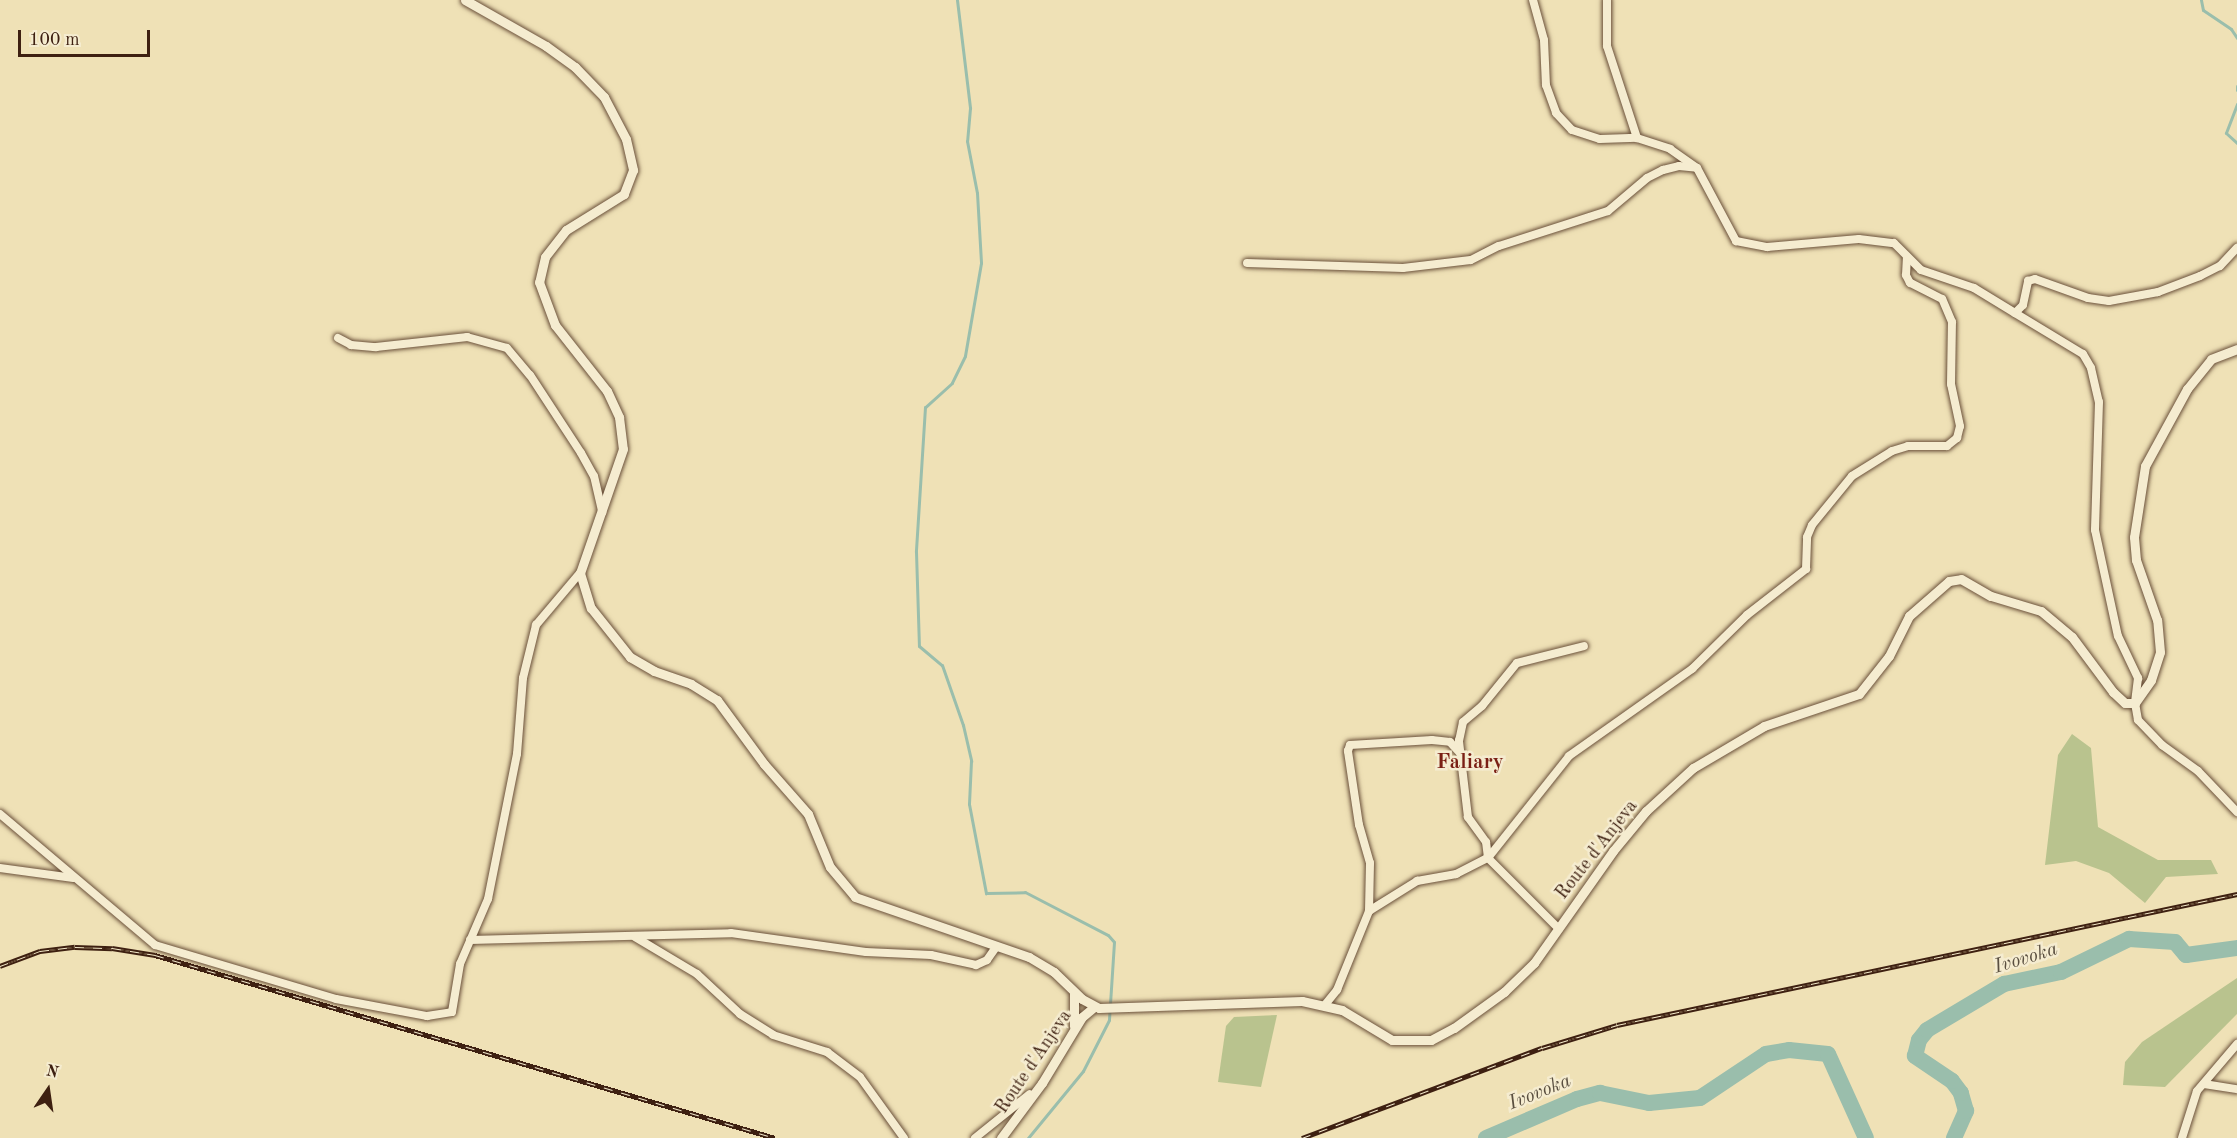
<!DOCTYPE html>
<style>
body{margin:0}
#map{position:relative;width:2237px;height:1138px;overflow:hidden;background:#efe1b6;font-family:"Old Standard TT",serif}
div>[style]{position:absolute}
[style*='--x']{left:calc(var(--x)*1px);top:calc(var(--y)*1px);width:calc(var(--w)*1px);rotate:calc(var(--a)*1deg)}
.green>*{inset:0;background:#b9c38e}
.stream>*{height:3px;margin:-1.5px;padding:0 1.5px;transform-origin:1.5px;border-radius:1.5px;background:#9abeac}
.river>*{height:16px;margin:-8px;padding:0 8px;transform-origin:8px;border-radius:8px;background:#9abeac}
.roads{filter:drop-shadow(0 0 2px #6a503a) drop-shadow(0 0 2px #6a503a)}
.minor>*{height:8px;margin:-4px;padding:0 4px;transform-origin:4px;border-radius:4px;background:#f5ecd0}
.tertiary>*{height:9px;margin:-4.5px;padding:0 4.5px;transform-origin:4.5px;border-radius:4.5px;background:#f5ecd0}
.rail>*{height:5px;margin-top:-2.5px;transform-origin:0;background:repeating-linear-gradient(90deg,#f5ecd0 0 9px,#3e2011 0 18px);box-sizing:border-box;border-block:2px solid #3e2011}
span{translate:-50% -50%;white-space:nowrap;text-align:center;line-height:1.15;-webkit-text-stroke:5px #f5ecd0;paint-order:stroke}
.street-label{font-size:18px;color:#3e2011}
.water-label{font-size:20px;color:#5a4f40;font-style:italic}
.quarter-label{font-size:21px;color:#7a1f14;font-weight:700}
.north{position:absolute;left:18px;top:1060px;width:60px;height:60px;-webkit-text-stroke:4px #f5ecd0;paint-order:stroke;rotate:13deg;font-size:16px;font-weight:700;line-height:24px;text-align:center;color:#3e2011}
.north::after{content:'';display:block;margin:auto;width:21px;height:27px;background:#3e2011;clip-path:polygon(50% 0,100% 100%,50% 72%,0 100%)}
.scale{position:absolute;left:18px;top:30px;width:132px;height:27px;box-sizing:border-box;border:3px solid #3e2011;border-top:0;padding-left:8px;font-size:18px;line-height:21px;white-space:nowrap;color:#3e2011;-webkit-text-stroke:4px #f5ecd0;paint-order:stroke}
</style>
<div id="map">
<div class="green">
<i style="clip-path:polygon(2072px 734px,2091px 748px,2098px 827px,2158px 860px,2211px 860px,2218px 874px,2166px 877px,2145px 903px,2109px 873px,2076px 861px,2045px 865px,2058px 755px)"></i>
<i style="clip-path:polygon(2237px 978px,2237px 1014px,2165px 1087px,2123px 1085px,2125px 1062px,2142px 1042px)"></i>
<i style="clip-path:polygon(1277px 1015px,1261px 1087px,1218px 1082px,1226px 1026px,1234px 1017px)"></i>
</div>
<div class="stream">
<i style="--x:957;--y:0;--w:109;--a:83.1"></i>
<i style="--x:970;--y:108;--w:33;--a:95"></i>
<i style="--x:967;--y:141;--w:53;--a:79.1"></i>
<i style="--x:977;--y:193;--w:70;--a:86.7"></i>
<i style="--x:981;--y:263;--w:94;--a:99.8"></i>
<i style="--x:965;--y:356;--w:30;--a:116"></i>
<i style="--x:952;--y:383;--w:36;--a:138"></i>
<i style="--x:925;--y:407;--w:145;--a:93.6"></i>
<i style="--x:916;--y:552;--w:94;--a:88.2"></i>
<i style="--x:919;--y:646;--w:30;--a:40"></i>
<i style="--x:942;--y:665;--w:64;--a:70.7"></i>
<i style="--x:963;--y:725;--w:37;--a:77"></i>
<i style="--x:971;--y:761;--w:43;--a:92.7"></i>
<i style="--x:969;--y:804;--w:91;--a:79.2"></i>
<i style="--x:986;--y:893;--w:39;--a:-1"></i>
<i style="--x:1025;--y:892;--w:93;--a:27.4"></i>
<i style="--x:1108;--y:935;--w:9;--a:49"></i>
<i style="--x:1114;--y:942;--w:78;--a:93.7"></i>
<i style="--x:1109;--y:1020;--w:57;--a:117"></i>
<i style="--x:1083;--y:1071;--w:87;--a:129.4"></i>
<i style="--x:2201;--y:0;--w:10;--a:79"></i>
<i style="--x:2203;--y:10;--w:34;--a:34"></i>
<i style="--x:2231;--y:29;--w:11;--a:56"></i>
<i style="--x:2237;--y:86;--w:4;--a:90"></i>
<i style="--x:2237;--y:104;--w:31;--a:111"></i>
<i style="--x:2226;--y:133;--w:15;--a:42"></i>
</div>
<div class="river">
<i style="--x:1486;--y:1138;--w:99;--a:-23.2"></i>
<i style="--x:1577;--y:1099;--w:24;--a:-15"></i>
<i style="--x:1600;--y:1093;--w:50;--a:11.5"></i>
<i style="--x:1649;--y:1103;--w:51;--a:-5.6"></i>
<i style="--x:1700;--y:1098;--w:79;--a:-33.7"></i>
<i style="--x:1766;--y:1054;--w:23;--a:-10"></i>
<i style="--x:1789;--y:1050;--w:39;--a:6"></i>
<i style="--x:1828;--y:1054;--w:92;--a:65.7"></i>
<i style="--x:1954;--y:1138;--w:30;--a:-66"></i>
<i style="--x:1966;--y:1111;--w:19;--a:-106"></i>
<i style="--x:1961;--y:1093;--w:15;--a:-127"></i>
<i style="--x:1952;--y:1081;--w:45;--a:-146"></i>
<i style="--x:1915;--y:1056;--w:16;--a:-76"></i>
<i style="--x:1919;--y:1040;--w:13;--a:-51"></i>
<i style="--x:1927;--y:1030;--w:90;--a:-30.9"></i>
<i style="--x:2004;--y:984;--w:58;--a:-11.9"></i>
<i style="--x:2061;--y:972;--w:76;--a:-25.9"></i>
<i style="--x:2129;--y:939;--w:46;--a:3.7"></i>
<i style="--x:2175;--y:942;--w:17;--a:50"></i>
<i style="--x:2186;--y:955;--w:51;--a:-7.8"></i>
</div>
<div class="roads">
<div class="minor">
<i style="--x:1533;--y:0;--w:41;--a:74.6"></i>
<i style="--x:1544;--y:40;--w:45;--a:87.5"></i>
<i style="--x:1546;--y:85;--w:30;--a:70"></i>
<i style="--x:1556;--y:113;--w:23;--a:47"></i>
<i style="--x:1572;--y:130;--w:29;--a:18"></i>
<i style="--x:1600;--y:139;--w:37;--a:-2"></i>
<i style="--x:1607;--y:0;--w:46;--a:90"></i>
<i style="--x:1607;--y:46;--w:97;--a:71.9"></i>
<i style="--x:1637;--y:138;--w:35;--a:18"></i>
<i style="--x:1670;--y:149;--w:33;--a:35"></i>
<i style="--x:1697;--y:168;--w:83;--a:61.9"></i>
<i style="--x:1736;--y:241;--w:32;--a:11"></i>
<i style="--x:1767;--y:247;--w:92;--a:-5"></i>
<i style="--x:1859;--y:239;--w:35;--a:7"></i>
<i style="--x:1894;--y:243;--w:38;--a:45"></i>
<i style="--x:1921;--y:270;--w:56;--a:18.8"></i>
<i style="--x:1974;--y:288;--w:48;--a:31.4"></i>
<i style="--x:2015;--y:313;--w:11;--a:-45"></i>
<i style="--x:2023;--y:305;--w:25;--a:-78"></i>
<i style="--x:2028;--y:281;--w:7;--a:-16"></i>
<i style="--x:2035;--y:279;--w:56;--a:19.7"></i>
<i style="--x:2088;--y:298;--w:21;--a:8"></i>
<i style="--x:2109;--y:301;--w:50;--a:-10.4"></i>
<i style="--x:2158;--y:292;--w:45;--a:-20.9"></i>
<i style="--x:2200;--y:276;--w:22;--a:-27"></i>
<i style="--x:2220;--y:266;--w:25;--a:-47"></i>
<i style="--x:1247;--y:263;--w:156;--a:1.8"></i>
<i style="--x:1403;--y:268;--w:68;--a:-6.7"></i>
<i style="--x:1471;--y:260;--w:31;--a:-27"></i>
<i style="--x:1499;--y:246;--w:114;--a:-17.8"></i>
<i style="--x:1608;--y:211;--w:51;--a:-40.2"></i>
<i style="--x:1647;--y:178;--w:18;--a:-27"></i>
<i style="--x:1663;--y:170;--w:16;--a:-14"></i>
<i style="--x:1679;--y:166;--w:18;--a:6"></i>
<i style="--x:2015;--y:313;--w:79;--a:31.1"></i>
<i style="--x:2083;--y:354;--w:16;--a:60"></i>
<i style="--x:2091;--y:368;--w:35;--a:77"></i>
<i style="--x:2099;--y:402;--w:128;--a:91.8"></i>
<i style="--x:2095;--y:530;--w:108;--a:77.8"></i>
<i style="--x:2118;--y:636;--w:47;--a:64.5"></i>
<i style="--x:2138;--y:678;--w:25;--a:97"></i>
<i style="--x:2135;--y:703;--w:17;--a:80"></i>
<i style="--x:2138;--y:720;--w:35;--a:46"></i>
<i style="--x:2162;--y:745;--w:44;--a:35.8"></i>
<i style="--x:2198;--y:771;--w:57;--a:46.4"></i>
<i style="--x:338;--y:338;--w:15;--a:28"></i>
<i style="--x:351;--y:345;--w:25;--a:5"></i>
<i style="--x:376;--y:347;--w:92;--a:-6.3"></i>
<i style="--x:467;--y:337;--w:41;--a:15.4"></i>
<i style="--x:507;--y:348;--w:35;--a:50"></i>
<i style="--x:530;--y:375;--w:93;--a:56.8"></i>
<i style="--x:581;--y:453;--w:26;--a:61"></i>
<i style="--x:594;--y:476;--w:37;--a:77"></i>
<i style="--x:0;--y:814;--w:203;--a:40.2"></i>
<i style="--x:155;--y:945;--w:189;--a:16.6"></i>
<i style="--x:336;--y:999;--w:93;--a:10.6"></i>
<i style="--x:427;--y:1016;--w:25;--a:-9"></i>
<i style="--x:452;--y:1012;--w:49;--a:-80.5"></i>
<i style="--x:460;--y:964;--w:71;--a:-66.7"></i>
<i style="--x:488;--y:899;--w:148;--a:-78.7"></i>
<i style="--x:517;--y:754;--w:76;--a:-85.5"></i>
<i style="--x:523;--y:678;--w:55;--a:-76.2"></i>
<i style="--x:536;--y:625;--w:68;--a:-49.8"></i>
<i style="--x:0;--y:868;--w:74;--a:7.8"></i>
<i style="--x:1369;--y:911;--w:48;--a:-88.8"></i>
<i style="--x:1370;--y:863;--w:40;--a:-106"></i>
<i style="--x:1359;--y:825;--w:75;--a:-98.5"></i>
<i style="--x:1348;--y:751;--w:6;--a:-72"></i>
<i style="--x:1350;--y:745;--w:82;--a:-3.5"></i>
<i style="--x:1432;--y:740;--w:18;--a:6"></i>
<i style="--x:1450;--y:742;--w:15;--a:48"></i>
<i style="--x:1559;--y:929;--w:100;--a:-135"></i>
<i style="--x:1488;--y:858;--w:16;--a:-97"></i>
<i style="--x:1486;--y:842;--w:31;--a:-126"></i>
<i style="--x:1468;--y:817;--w:77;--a:-96.8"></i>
<i style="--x:1459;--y:741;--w:19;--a:-78"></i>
<i style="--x:1463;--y:722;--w:25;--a:-40"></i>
<i style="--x:1482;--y:706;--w:55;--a:-50.9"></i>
<i style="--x:1517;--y:663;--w:69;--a:-14.2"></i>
<i style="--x:635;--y:937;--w:72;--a:30.8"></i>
<i style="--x:697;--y:974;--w:59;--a:42.9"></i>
<i style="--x:740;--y:1014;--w:39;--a:32"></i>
<i style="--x:773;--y:1035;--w:57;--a:17.5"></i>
<i style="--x:827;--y:1052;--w:41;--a:37.1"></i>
<i style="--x:860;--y:1077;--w:75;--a:54.2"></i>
<i style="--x:470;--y:940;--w:261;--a:-1.5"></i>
<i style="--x:731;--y:933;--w:136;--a:8"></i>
<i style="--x:866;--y:952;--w:65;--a:2.6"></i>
<i style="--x:931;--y:955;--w:46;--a:12.5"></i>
<i style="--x:976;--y:965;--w:12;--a:-24"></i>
<i style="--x:987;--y:960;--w:16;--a:-55"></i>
<i style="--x:1324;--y:1006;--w:21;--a:-51"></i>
<i style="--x:1337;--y:990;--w:85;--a:-67.9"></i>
<i style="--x:1369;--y:911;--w:57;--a:-32"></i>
<i style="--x:1417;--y:881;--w:40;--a:-10"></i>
<i style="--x:1456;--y:874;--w:36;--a:-27"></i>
<i style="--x:1488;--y:858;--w:130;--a:-51.5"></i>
<i style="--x:1569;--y:756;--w:151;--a:-35.3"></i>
<i style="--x:1692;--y:669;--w:77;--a:-44.5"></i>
<i style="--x:1747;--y:615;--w:75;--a:-37.9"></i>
<i style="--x:1806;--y:569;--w:32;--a:-88"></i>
<i style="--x:1807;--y:537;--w:13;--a:-67"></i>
<i style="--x:1812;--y:525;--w:63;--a:-50.8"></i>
<i style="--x:1852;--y:476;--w:47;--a:-32"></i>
<i style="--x:1892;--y:451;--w:17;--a:-17"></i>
<i style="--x:1908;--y:446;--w:39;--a:0"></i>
<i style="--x:1947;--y:446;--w:13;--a:-39"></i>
<i style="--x:1957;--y:438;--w:12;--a:-76"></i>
<i style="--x:1960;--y:426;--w:43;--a:-102.1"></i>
<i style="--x:1951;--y:384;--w:62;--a:-89.1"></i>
<i style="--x:1952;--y:322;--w:25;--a:-113"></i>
<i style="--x:1942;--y:299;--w:36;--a:-153"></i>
<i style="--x:1910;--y:283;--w:9;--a:-117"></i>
<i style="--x:1906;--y:275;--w:18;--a:-87"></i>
<i style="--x:2204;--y:1084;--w:33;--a:9"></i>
<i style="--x:975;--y:1138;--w:70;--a:-38.7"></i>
<i style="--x:2182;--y:1138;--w:49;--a:-72.3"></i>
<i style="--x:2197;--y:1091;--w:62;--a:-49.6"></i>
</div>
<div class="tertiary">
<i style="--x:465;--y:0;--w:93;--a:29.6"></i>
<i style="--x:546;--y:46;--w:36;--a:36"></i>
<i style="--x:575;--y:67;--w:42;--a:46"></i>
<i style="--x:604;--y:97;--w:47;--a:62.4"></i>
<i style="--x:626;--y:139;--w:32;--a:77"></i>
<i style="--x:633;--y:170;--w:26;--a:111"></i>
<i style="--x:624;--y:194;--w:68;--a:148.2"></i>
<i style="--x:566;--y:230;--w:34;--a:128"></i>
<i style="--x:545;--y:257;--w:26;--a:103"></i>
<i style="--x:539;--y:282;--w:46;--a:69.6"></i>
<i style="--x:555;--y:325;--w:84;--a:51.8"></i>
<i style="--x:607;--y:391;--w:29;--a:65"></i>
<i style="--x:619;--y:417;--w:32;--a:83"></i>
<i style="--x:623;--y:449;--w:131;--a:109.1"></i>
<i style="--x:580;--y:573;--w:37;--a:73"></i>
<i style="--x:591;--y:608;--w:63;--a:51.5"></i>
<i style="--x:630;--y:657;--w:28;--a:30"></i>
<i style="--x:654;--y:671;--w:39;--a:19"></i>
<i style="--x:691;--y:684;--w:31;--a:32"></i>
<i style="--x:717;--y:700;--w:79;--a:53.7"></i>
<i style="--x:764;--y:764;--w:67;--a:48.7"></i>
<i style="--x:808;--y:814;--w:57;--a:67.5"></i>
<i style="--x:830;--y:867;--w:39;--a:50"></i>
<i style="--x:855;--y:897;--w:184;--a:19"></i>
<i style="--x:1029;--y:957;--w:29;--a:31"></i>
<i style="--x:1054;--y:972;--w:39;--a:44"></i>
<i style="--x:1082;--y:999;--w:19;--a:28"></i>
<i style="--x:1099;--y:1008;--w:203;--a:-2"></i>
<i style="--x:1302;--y:1001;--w:41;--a:12.7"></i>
<i style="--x:1342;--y:1010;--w:58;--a:31"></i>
<i style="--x:1392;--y:1040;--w:39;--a:0"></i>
<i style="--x:1431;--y:1040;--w:26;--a:-28"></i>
<i style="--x:1454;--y:1028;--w:62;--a:-35.8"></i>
<i style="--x:1504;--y:992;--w:42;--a:-44"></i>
<i style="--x:1534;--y:963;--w:137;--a:-54.8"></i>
<i style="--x:1613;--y:851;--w:52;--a:-50.5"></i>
<i style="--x:1646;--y:811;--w:64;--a:-42.5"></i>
<i style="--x:1693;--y:768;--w:82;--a:-30.6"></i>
<i style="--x:1764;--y:726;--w:100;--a:-18.6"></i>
<i style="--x:1859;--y:694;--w:48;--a:-51.7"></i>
<i style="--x:1889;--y:656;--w:45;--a:-63.4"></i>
<i style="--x:1909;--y:616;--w:53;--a:-41.2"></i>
<i style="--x:1949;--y:581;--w:12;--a:-9"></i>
<i style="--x:1961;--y:579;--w:34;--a:30"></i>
<i style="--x:1991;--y:596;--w:52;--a:16.7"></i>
<i style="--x:2041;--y:611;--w:40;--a:40"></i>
<i style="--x:2072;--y:637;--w:69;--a:53.3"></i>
<i style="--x:2113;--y:692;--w:16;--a:43"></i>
<i style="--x:2125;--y:703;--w:10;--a:0"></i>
<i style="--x:2135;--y:703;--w:28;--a:-55"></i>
<i style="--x:2151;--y:680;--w:29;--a:-72"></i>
<i style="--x:2160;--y:652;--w:32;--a:-95"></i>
<i style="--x:2157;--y:620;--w:64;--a:-109.3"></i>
<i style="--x:2136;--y:560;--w:23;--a:-95"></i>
<i style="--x:2134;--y:537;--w:72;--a:-81.2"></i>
<i style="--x:2145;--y:466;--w:88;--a:-61.4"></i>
<i style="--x:2187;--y:389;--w:38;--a:-51"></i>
<i style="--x:2211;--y:359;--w:28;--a:-21"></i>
<i style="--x:1074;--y:1026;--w:33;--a:-90"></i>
<i style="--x:1001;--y:1138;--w:69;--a:-53.3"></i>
<i style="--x:1042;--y:1083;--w:77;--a:-58.8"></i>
<i style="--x:1082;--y:1017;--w:16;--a:-40"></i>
</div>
</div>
<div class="rail">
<i style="--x:0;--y:966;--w:43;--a:-20.6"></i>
<i style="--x:40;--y:951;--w:35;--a:-7"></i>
<i style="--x:75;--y:947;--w:37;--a:2"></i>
<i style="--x:112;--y:948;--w:44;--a:9.2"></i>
<i style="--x:155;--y:955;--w:646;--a:16.44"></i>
<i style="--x:1302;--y:1138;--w:256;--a:-20.6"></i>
<i style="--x:1542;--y:1048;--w:78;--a:-17"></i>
<i style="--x:1617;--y:1025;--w:634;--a:-11.93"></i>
</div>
<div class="street-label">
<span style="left:1597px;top:850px;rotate:-52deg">Route d'Anjeva</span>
<span style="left:1034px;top:1062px;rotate:-56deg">Route d'Anjeva</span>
</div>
<div class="water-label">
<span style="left:2026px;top:959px;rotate:-17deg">Ivovoka</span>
<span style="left:1540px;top:1093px;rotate:-22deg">Ivovoka</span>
</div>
<div class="quarter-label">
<span style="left:1470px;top:763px">Faliary</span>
</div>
<div class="north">N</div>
<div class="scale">100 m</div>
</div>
